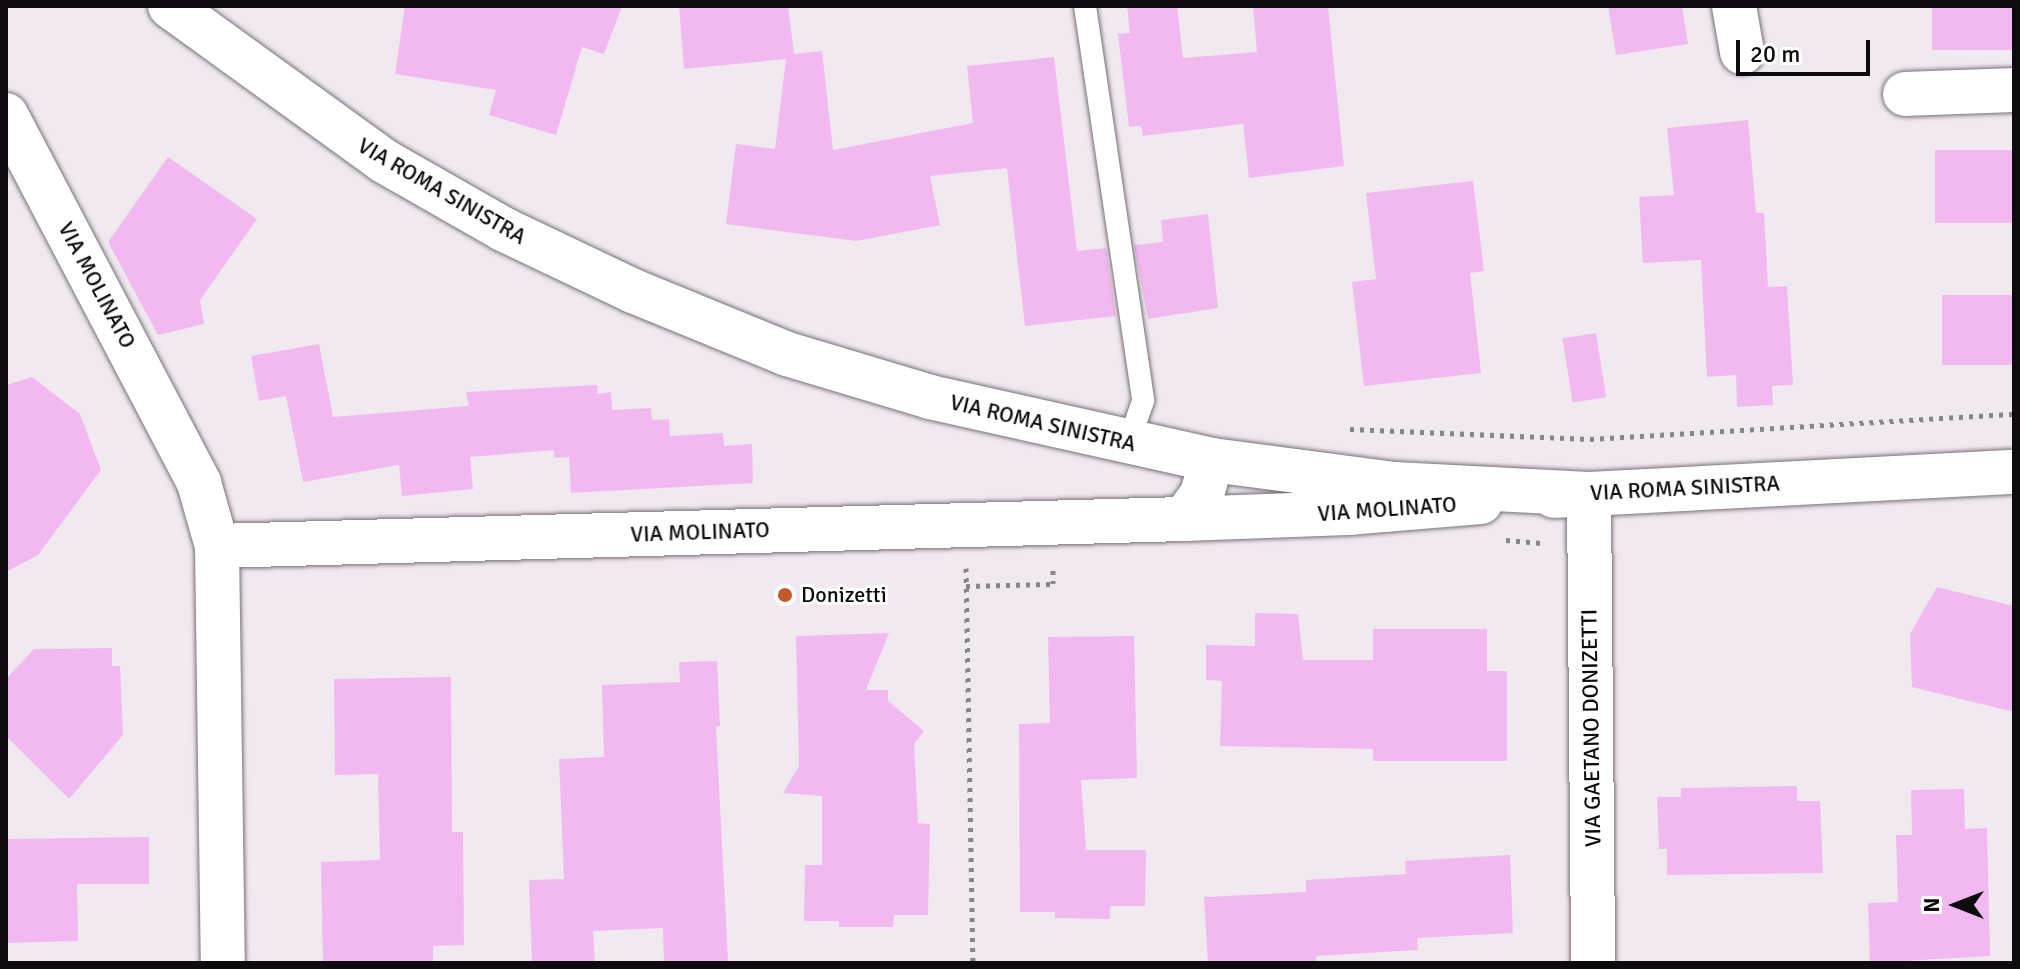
<!DOCTYPE html>
<style>
body{margin:0}
#map{position:relative;width:2020px;height:969px;overflow:hidden;background:#f0e9f0;font-family:Signika,sans-serif}
div>[style]{position:absolute}
[style*='--x']{left:calc(var(--x)*1px);top:calc(var(--y)*1px);width:calc(var(--w)*1px);rotate:calc(var(--a)*1deg)}
.building>*{inset:0;background:#f2b9f0;transform-origin:0 0}
.path>*{height:5px;margin-top:-2.5px;transform-origin:0;background:repeating-linear-gradient(90deg,#898489 0 4px,transparent 0 10px)}
.roads{filter:drop-shadow(0 0 2px #787277) drop-shadow(0 0 2px #787277)}
.service>*{height:22px;margin:-11px;padding:0 11px;transform-origin:11px;border-radius:11px;background:#fff}
.minor>*{height:44px;margin:-22px;padding:0 22px;transform-origin:22px;border-radius:22px;background:#fff}
.tertiary>*{height:44px;margin:-22px;padding:0 22px;transform-origin:22px;border-radius:22px;background:#fff}
.dots>*{width:22px;height:22px;translate:-50% -50%;box-sizing:border-box;border:4px solid #fff;border-radius:50%}
span{translate:-50% -50%;white-space:nowrap;text-align:center;line-height:1.15;-webkit-text-stroke:6px #fff;paint-order:stroke}
.street-label{font-size:22px;color:#0d0b0d}
.poi-label{font-size:22px;color:#0d0b0d}
.left{translate:0 -50%;text-align:left}
.frame{position:absolute;inset:0;border:8px solid #0d0b0d;pointer-events:none}
.north{position:absolute;left:1916px;top:865px;width:80px;height:80px;-webkit-text-stroke:6px #fff;paint-order:stroke;rotate:270deg;font-size:22px;font-weight:700;line-height:32px;text-align:center;color:#0d0b0d}
.north::after{content:'';display:block;margin:auto;width:28px;height:36px;background:#0d0b0d;clip-path:polygon(50% 0,100% 100%,50% 72%,0 100%)}
.scale{position:absolute;left:1736px;top:40px;width:134px;height:36px;box-sizing:border-box;border:4px solid #0d0b0d;border-top:0;padding-left:10px;font-size:24px;line-height:28px;white-space:nowrap;color:#0d0b0d;-webkit-text-stroke:6px #fff;paint-order:stroke}
</style>
<div id="map">
<div class="building">
<i style="clip-path:polygon(405px 6px,622px 6px,604px 54px,582px 47px,556px 135px,489px 115px,496px 90px,395px 74px)"></i>
<i style="clip-path:polygon(679px 6px,788px 6px,794px 54px,822px 51px,833px 150px,973px 123px,967px 66px,1054px 57px,1077px 251px,1106px 248px,1116px 316px,1025px 326px,1007px 168px,930px 176px,940px 225px,856px 241px,726px 224px,736px 144px,775px 149px,786px 59px,684px 69px)"></i>
<i style="clip-path:polygon(1127px 6px,1177px 6px,1183px 58px,1257px 52px,1253px 6px,1328px 6px,1344px 166px,1249px 178px,1243px 124px,1143px 136px,1141px 126px,1129px 127px,1118px 34px,1130px 33px)"></i>
<i style="clip-path:polygon(1608px 6px,1682px 6px,1688px 44px,1616px 55px)"></i>
<i style="left:1932px;top:6px;width:82px;height:44px"></i>
<i style="clip-path:polygon(1748px 120px,1756px 213px,1764px 213px,1768px 287px,1787px 286px,1793px 385px,1772px 386px,1773px 405px,1737px 407px,1736px 375px,1707px 377px,1701px 260px,1643px 263px,1639px 197px,1674px 195px,1667px 128px)"></i>
<i style="left:2014px;top:150px;width:73px;height:79px;rotate:90deg"></i>
<i style="clip-path:polygon(168px 157px,257px 219px,200px 300px,204px 324px,158px 335px,108px 242px)"></i>
<i style="clip-path:polygon(1473px 181px,1484px 271px,1470px 273px,1481px 373px,1364px 386px,1352px 282px,1376px 279px,1366px 193px)"></i>
<i style="clip-path:polygon(1208px 214px,1218px 308px,1148px 319px,1134px 245px,1163px 242px,1161px 220px)"></i>
<i style="left:2014px;top:295px;width:70px;height:72px;rotate:90deg"></i>
<i style="left:1596px;top:333px;width:65px;height:34px;rotate:81deg"></i>
<i style="clip-path:polygon(319px 344px,333px 417px,469px 406px,466px 392px,597px 385px,598px 394px,611px 392px,612px 410px,651px 408px,652px 420px,669px 419px,670px 436px,723px 433px,724px 446px,752px 444px,753px 483px,571px 493px,569px 457px,554px 458px,554px 450px,470px 457px,473px 489px,402px 496px,399px 465px,303px 482px,286px 396px,259px 401px,251px 356px)"></i>
<i style="clip-path:polygon(32px 377px,80px 414px,101px 470px,38px 555px,6px 572px,6px 385px)"></i>
<i style="clip-path:polygon(1937px 587px,2014px 606px,2014px 712px,1912px 687px,1910px 634px)"></i>
<i style="clip-path:polygon(1255px 613px,1298px 614px,1303px 660px,1373px 660px,1373px 629px,1487px 629px,1487px 671px,1507px 671px,1507px 761px,1373px 761px,1373px 749px,1220px 746px,1222px 681px,1206px 680px,1206px 645px,1255px 646px)"></i>
<i style="clip-path:polygon(889px 633px,866px 690px,888px 690px,888px 701px,924px 731px,914px 744px,918px 823px,930px 824px,928px 915px,894px 915px,893px 927px,839px 927px,839px 921px,804px 921px,805px 865px,822px 865px,822px 796px,783px 793px,799px 766px,796px 636px)"></i>
<i style="clip-path:polygon(1134px 636px,1137px 778px,1081px 780px,1086px 850px,1146px 850px,1145px 906px,1110px 906px,1110px 919px,1055px 918px,1055px 912px,1020px 912px,1019px 724px,1050px 723px,1048px 637px)"></i>
<i style="clip-path:polygon(112px 648px,112px 666px,120px 666px,123px 735px,69px 799px,6px 736px,6px 679px,34px 649px)"></i>
<i style="clip-path:polygon(717px 661px,720px 726px,716px 727px,728px 961px,664px 963px,663px 928px,593px 931px,595px 963px,532px 963px,529px 880px,564px 879px,559px 759px,604px 757px,602px 685px,680px 682px,679px 662px)"></i>
<i style="clip-path:polygon(451px 677px,452px 832px,463px 832px,464px 945px,433px 946px,433px 963px,323px 963px,321px 862px,380px 860px,378px 774px,335px 775px,334px 679px)"></i>
<i style="clip-path:polygon(1797px 786px,1797px 801px,1820px 801px,1823px 873px,1667px 875px,1667px 849px,1659px 849px,1657px 797px,1681px 797px,1681px 788px)"></i>
<i style="clip-path:polygon(1964px 789px,1965px 829px,1987px 828px,1990px 956px,1870px 963px,1868px 903px,1898px 902px,1896px 835px,1912px 835px,1911px 790px)"></i>
<i style="clip-path:polygon(149px 837px,149px 884px,77px 884px,78px 941px,6px 943px,6px 839px)"></i>
<i style="clip-path:polygon(1510px 855px,1513px 933px,1417px 938px,1418px 950px,1316px 956px,1317px 963px,1208px 963px,1204px 897px,1306px 892px,1306px 880px,1406px 874px,1405px 861px)"></i>
</div>
<div class="path">
<i style="--x:1350;--y:429;--w:240;--a:2.4"></i>
<i style="--x:1590;--y:439;--w:425;--a:-3.4"></i>
<i style="--x:1506;--y:540;--w:38;--a:5"></i>
<i style="--x:966;--y:568;--w:395;--a:89"></i>
<i style="--x:966;--y:586;--w:87;--a:-1.3"></i>
<i style="--x:1053;--y:584;--w:19;--a:-90"></i>
</div>
<div class="roads">
<div class="service">
<i style="--x:1085;--y:6;--w:399;--a:81.6"></i>
<i style="--x:1143;--y:401;--w:46;--a:109.2"></i>
</div>
<div class="minor">
<i style="--x:1734;--y:6;--w:47;--a:80.1"></i>
<i style="--x:1905;--y:94;--w:109;--a:-2.1"></i>
<i style="--x:6;--y:115;--w:416;--a:62.3"></i>
<i style="--x:199;--y:483;--w:66;--a:74.1"></i>
<i style="--x:217;--y:546;--w:417;--a:89.2"></i>
<i style="--x:1554;--y:496;--w:35;--a:-3"></i>
<i style="--x:1589;--y:494;--w:469;--a:89.5"></i>
<i style="--x:1184;--y:519;--w:164;--a:-2.1"></i>
<i style="--x:1348;--y:513;--w:133;--a:-4.7"></i>
<i style="--x:217;--y:546;--w:967;--a:-1.6"></i>
<i style="--x:1184;--y:519;--w:31;--a:-54"></i>
<i style="--x:1202;--y:494;--w:35;--a:-74"></i>
</div>
<div class="tertiary">
<i style="--x:170;--y:6;--w:264;--a:35.9"></i>
<i style="--x:384;--y:161;--w:137;--a:29.7"></i>
<i style="--x:503;--y:229;--w:144;--a:25.5"></i>
<i style="--x:633;--y:291;--w:166;--a:22.2"></i>
<i style="--x:787;--y:354;--w:149;--a:16.7"></i>
<i style="--x:930;--y:397;--w:289;--a:12.6"></i>
<i style="--x:1212;--y:460;--w:184;--a:7.5"></i>
<i style="--x:1394;--y:484;--w:195;--a:2.9"></i>
<i style="--x:1589;--y:494;--w:426;--a:-3"></i>
</div>
</div>
<div class="dots">
<i style="left:785px;top:595px;background:#c05a2a"></i>
</div>
<div class="street-label">
<span style="left:442px;top:191px;rotate:30deg">VIA ROMA SINISTRA</span>
<span style="left:97px;top:285px;rotate:62deg">VIA MOLINATO</span>
<span style="left:1043px;top:423px;rotate:13deg">VIA ROMA SINISTRA</span>
<span style="left:1685px;top:488px;rotate:-3deg">VIA ROMA SINISTRA</span>
<span style="left:1387px;top:509px;rotate:-4deg">VIA MOLINATO</span>
<span style="left:700px;top:532px;rotate:-2deg">VIA MOLINATO</span>
<span style="left:1591px;top:728px;rotate:-91deg">VIA GAETANO DONIZETTI</span>
</div>
<div class="poi-label">
<span class="left" style="left:801px;top:595px">Donizetti</span>
</div>
<div class="frame"></div>
<div class="north">N</div>
<div class="scale">20 m</div>
</div>
